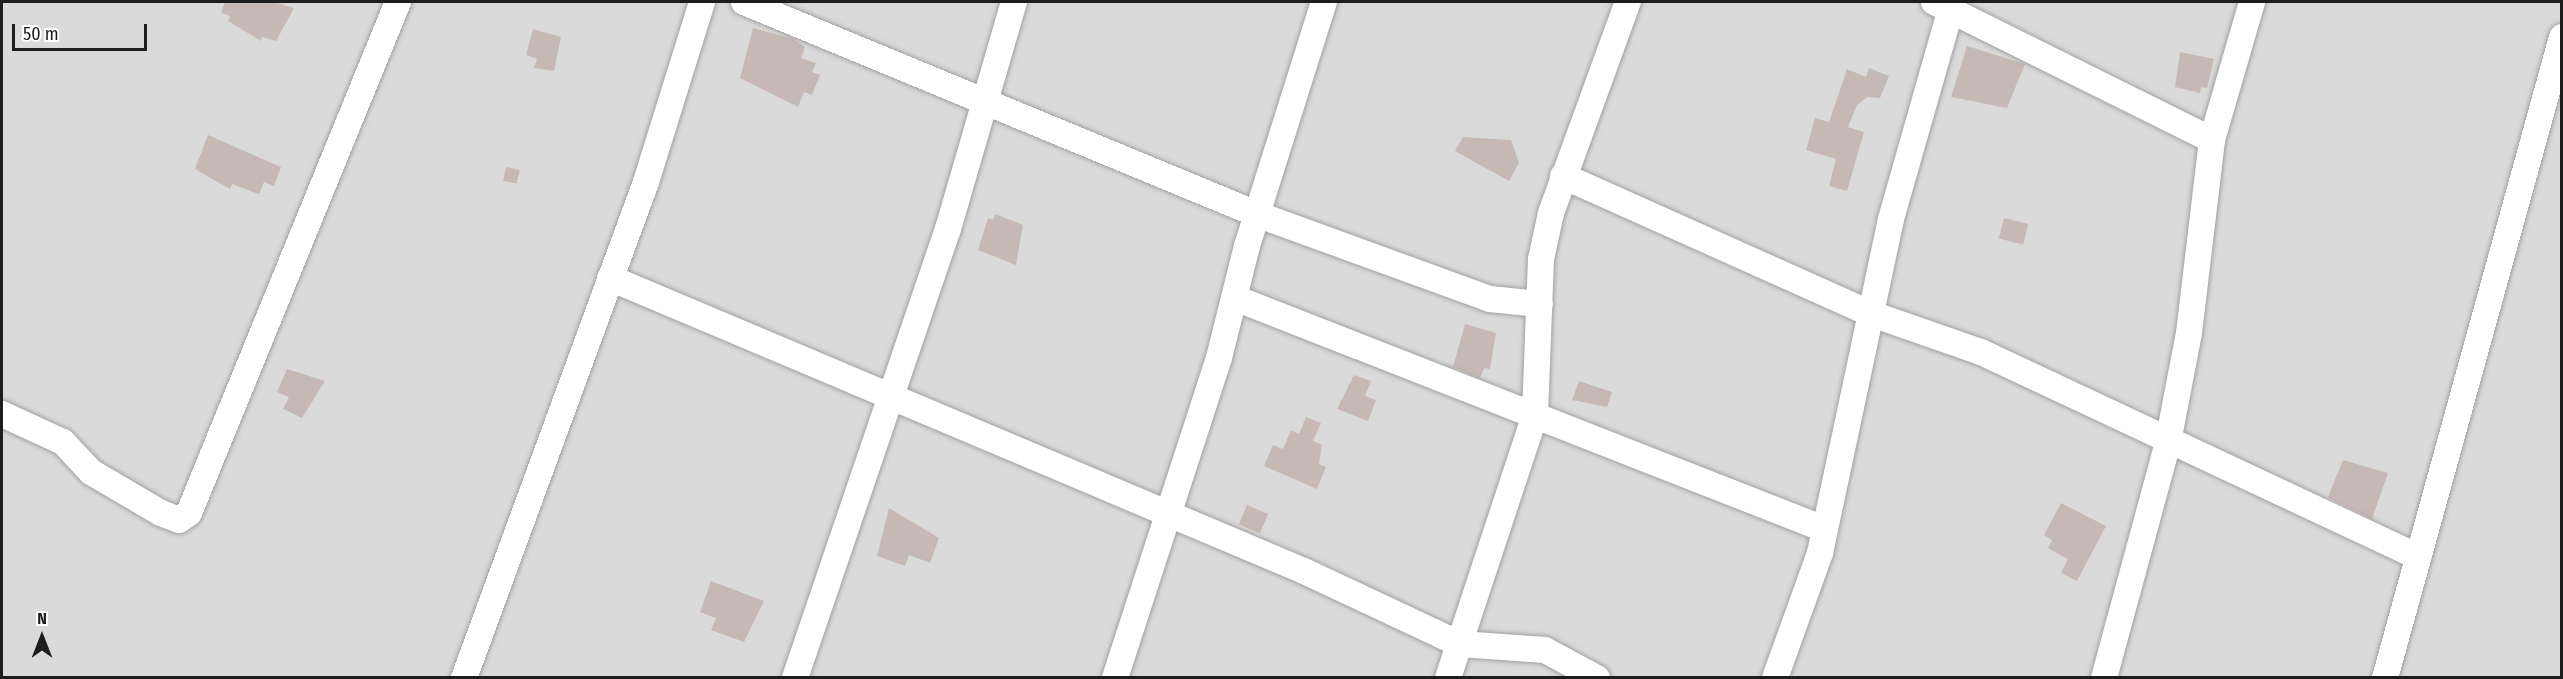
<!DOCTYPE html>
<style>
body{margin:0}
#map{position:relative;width:2563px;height:679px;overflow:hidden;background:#efe8e2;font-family:"Fira Sans Condensed",sans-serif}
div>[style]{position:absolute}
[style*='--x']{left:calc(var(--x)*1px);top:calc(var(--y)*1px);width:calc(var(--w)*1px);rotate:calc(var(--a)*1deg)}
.residential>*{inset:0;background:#dbdada;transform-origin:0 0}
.building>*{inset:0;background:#c6b9b5;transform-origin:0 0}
.roads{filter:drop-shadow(0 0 2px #a1a1a1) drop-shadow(0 0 2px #a1a1a1)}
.minor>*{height:26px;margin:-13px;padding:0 13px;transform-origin:13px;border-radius:13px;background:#fff}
span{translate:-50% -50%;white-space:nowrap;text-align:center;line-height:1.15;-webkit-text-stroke:6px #fff;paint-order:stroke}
.frame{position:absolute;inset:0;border:3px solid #1d1d1d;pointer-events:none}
.north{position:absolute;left:12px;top:607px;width:60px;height:60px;-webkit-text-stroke:4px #fff;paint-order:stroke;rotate:0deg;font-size:16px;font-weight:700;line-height:24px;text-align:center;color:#1d1d1d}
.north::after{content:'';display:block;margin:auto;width:21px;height:27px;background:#1d1d1d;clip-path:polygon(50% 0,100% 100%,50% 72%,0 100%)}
.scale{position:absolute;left:12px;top:24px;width:135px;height:27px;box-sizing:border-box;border:3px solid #1d1d1d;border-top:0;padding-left:8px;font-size:18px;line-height:21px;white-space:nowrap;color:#1d1d1d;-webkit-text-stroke:4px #fff;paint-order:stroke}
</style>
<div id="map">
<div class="residential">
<i style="left:2px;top:2px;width:2559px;height:675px"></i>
</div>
<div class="building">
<i style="clip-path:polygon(225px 2px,274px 2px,294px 8px,276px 41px,262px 37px,261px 41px,228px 21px,230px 16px,221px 13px)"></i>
<i style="clip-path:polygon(753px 28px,793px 39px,805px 47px,801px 58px,816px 63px,812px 72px,820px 75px,812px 95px,804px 92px,798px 107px,740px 78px)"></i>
<i style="clip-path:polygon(533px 29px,561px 37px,554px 71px,534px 68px,537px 59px,526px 55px)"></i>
<i style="clip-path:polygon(1967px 46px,2025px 64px,2007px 108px,1951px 97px)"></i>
<i style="clip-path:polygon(2180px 52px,2214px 59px,2207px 88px,2201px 87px,2200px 93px,2175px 87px)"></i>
<i style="clip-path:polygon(1869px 68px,1889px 76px,1880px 98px,1867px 97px,1857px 105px,1848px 127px,1864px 132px,1847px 191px,1829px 186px,1836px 159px,1806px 150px,1815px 118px,1829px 122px,1847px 69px,1866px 77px)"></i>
<i style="clip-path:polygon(208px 135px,281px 167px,274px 186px,264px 182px,259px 194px,232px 184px,230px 189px,195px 169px)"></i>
<i style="clip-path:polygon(1463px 137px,1511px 140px,1519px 163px,1509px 181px,1455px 151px)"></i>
<i style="left:506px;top:167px;width:14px;height:14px;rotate:12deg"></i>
<i style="clip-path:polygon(995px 214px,1023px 225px,1016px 265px,978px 250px,988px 218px,993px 220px)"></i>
<i style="left:2004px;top:218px;width:25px;height:21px;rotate:14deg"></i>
<i style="clip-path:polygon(1465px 324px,1496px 333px,1490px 369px,1484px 368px,1480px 378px,1453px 367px)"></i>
<i style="clip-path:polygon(287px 369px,325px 381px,302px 418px,283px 409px,289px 397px,277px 392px)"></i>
<i style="clip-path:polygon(1354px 375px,1371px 381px,1365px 396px,1376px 400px,1368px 421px,1337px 409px)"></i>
<i style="clip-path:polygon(1579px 381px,1612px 392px,1607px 407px,1572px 400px)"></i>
<i style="clip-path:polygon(1306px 417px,1321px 423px,1313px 441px,1322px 445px,1319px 464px,1326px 467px,1317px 489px,1264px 466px,1273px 445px,1283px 449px,1291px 430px,1299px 434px)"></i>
<i style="clip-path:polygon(2343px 460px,2388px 473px,2372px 519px,2328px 497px)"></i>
<i style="clip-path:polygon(2061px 503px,2106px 526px,2077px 581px,2061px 573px,2068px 559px,2048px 548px,2052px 540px,2044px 535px)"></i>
<i style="left:1247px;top:505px;width:23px;height:21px;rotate:23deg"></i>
<i style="clip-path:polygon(889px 508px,939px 538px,930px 563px,909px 555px,905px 566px,877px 556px)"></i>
<i style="clip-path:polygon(711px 581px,764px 601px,744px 642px,711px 630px,716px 618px,700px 612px)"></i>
</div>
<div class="roads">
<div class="minor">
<i style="--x:744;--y:2;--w:557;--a:22.47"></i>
<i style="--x:1259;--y:215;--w:246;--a:20"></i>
<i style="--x:1490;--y:299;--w:50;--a:5.7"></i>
<i style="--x:1934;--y:2;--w:310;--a:26.4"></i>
<i style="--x:1563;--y:176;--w:335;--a:24.1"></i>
<i style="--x:1869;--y:313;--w:119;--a:19.2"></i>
<i style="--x:1981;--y:352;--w:483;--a:25.1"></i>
<i style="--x:610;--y:278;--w:753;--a:22.89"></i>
<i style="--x:1304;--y:571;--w:172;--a:25.1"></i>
<i style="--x:1460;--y:644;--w:85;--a:4"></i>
<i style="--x:1545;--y:650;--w:59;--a:28.3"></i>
<i style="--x:1235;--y:298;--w:633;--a:21.41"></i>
<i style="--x:2;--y:414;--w:67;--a:24.7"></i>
<i style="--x:63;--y:442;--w:41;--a:47"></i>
<i style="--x:91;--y:472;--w:81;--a:30.4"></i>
<i style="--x:161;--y:513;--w:19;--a:21"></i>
<i style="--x:179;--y:520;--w:12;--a:-35"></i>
<i style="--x:189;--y:513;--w:552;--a:-67.76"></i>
<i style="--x:464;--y:678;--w:528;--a:-69.85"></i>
<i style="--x:646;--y:182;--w:189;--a:-72.7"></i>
<i style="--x:795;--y:678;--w:474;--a:-71.2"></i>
<i style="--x:948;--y:229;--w:236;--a:-73.8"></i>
<i style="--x:1115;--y:678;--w:336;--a:-72"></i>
<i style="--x:1219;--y:358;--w:115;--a:-76"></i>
<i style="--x:1247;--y:246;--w:256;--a:-72.5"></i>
<i style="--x:1448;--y:678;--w:277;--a:-71.7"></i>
<i style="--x:1535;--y:415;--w:156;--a:-87.8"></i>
<i style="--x:1541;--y:259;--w:47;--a:-77.7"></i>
<i style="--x:1551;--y:213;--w:225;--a:-70"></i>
<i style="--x:1775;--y:678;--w:133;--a:-70.2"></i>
<i style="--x:1820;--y:553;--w:341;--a:-78"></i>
<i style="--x:1891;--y:219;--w:226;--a:-74.1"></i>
<i style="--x:2104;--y:678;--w:245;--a:-74.8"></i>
<i style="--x:2168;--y:442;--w:111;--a:-79.1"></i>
<i style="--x:2189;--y:333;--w:194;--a:-83.2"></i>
<i style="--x:2212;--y:140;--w:144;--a:-73.8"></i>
<i style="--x:2385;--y:678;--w:665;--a:-74.56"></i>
</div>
</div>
<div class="frame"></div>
<div class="north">N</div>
<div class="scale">50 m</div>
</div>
